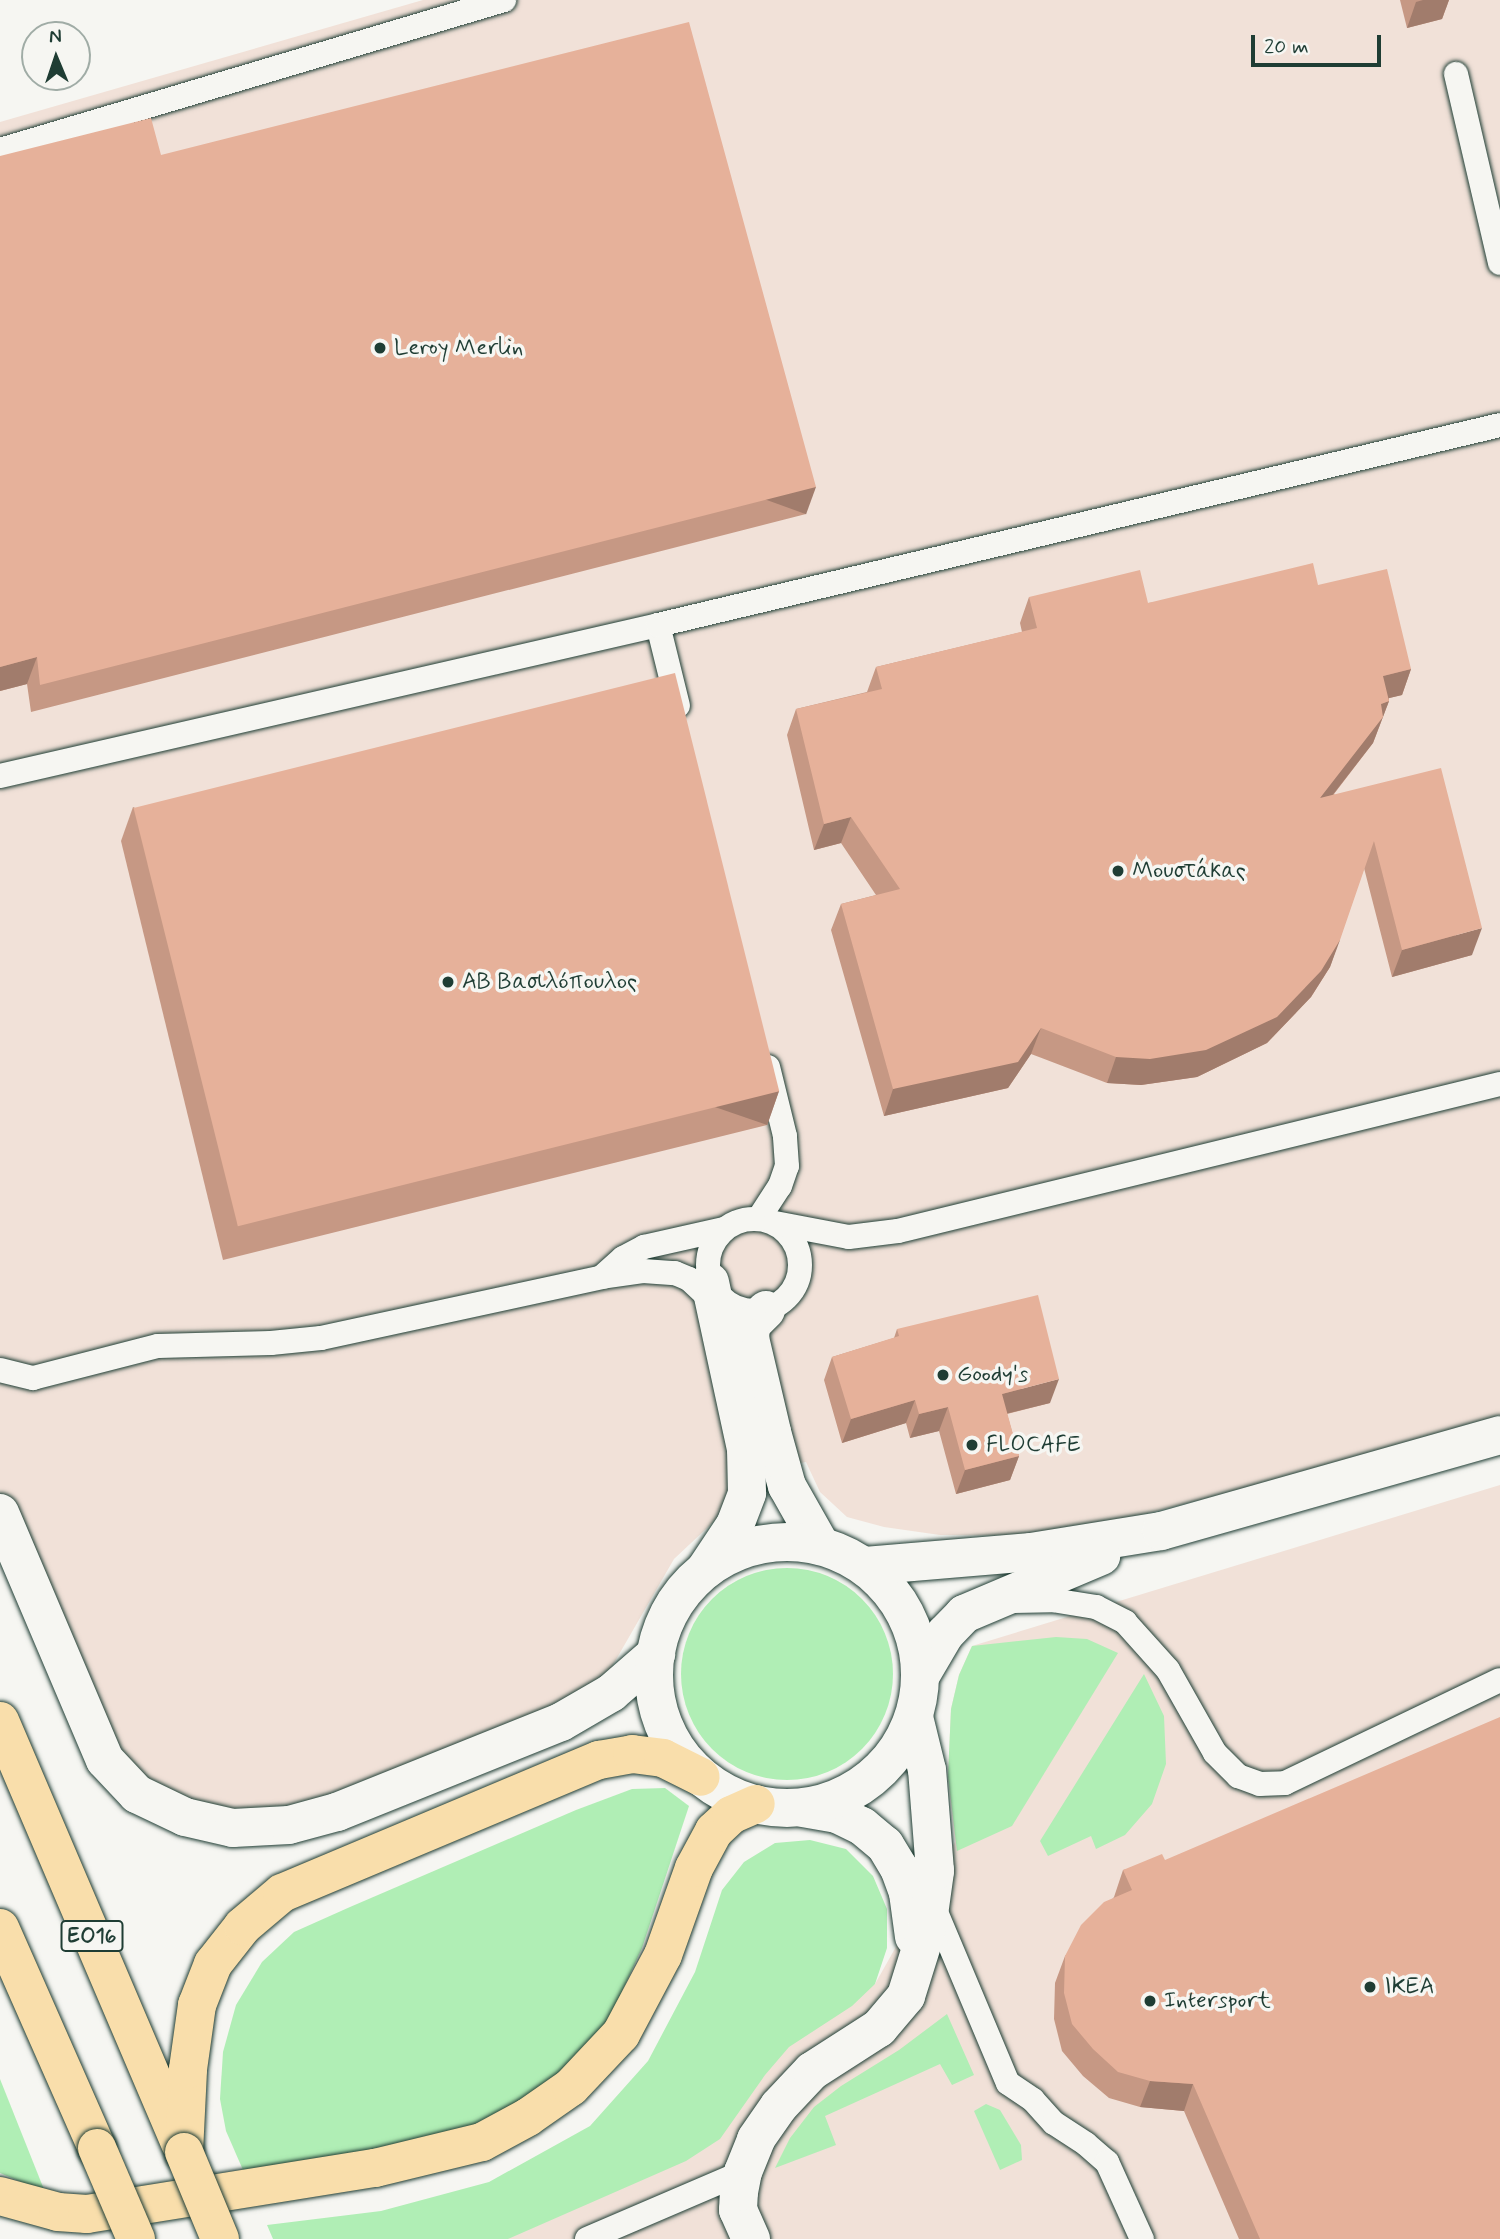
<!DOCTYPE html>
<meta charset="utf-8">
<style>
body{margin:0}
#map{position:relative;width:1500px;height:2239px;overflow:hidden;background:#f6f6f2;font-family:Mynerve,sans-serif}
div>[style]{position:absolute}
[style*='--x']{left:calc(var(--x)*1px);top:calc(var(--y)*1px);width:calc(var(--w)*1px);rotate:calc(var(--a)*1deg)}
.built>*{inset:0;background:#f1e1d8}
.green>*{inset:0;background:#b0eeb5}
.round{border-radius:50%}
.roads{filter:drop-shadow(0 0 2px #1f3d34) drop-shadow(0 0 2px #1f3d34)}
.service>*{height:24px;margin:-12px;padding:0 12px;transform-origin:12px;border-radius:12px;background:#f6f6f2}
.service>.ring{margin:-12px;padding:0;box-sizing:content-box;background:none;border:24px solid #f6f6f2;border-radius:50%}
.minor>*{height:38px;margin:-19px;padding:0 19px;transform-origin:19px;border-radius:19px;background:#f6f6f2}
.tertiary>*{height:38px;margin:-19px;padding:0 19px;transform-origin:19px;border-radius:19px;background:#f6f6f2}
.tertiary>.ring{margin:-19px;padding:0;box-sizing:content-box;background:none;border:38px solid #f6f6f2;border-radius:50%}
.primary>*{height:38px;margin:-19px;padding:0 19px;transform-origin:19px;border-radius:19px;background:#f9deab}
.bridges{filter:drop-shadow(0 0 2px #1f3d34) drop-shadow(0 0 2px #1f3d34)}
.primary-bridge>*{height:38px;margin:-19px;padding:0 19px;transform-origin:19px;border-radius:19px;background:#f9deab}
.wall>*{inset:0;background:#c69884}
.shaded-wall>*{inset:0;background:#a17c6c;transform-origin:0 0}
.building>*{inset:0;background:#e6b19a;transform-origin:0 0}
.dots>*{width:19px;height:19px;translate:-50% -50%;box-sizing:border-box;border:4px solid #f6f6f2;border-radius:50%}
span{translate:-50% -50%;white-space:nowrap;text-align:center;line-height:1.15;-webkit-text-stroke:7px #f6f6f2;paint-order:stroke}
.shield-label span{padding:2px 5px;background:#f6f6f2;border:2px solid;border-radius:5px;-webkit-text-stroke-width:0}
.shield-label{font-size:21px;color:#1f3d34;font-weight:700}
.poi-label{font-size:23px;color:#1f3d34}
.left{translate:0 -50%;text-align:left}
.north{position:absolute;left:21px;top:21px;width:70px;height:70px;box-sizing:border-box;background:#f6f6f2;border:2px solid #a0aca6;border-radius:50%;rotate:358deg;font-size:19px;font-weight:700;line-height:28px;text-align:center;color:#1f3d34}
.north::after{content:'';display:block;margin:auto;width:24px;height:32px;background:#1f3d34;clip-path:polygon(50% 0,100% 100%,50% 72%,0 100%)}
.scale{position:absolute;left:1251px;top:35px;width:130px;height:32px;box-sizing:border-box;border:4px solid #1f3d34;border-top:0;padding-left:9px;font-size:21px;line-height:24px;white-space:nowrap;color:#1f3d34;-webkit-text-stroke:5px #f6f6f2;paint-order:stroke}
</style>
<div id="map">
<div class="built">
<i style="clip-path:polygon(423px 0,1500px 0,1500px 1416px,1223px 1494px,1094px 1527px,1036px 1536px,940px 1535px,884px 1527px,847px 1517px,820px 1492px,806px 1462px,762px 1469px,722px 1514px,674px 1559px,610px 1670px,562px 1708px,317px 1812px,161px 1809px,99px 1746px,0 1511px,0 122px)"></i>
<i style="clip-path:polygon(1500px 1485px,1500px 2239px,465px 2239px,875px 1984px,955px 1842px,948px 1776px,951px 1709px,959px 1675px,972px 1646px)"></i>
</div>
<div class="green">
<i class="round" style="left:681px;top:1568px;width:212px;height:212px"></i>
<i style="clip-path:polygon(1056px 1637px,1087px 1639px,1118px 1653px,1012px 1826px,957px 1851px,948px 1776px,951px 1709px,959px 1675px,972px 1646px)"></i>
<i style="clip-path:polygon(1144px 1674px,1164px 1716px,1166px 1764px,1152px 1804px,1125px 1835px,1096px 1849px,1091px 1836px,1048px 1856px,1040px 1841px)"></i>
<i style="clip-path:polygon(665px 1788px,689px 1806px,642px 1948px,607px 2024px,556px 2081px,474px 2128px,368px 2154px,243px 2170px,226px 2131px,220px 2099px,223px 2052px,236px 2005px,262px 1962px,294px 1932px,350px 1907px,576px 1810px,632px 1789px)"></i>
<i style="clip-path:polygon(810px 1840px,846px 1849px,873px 1876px,887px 1909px,887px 1948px,875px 1984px,852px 2006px,789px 2047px,765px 2075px,720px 2139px,686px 2161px,508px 2239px,273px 2239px,267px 2225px,381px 2211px,489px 2182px,590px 2126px,648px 2061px,695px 1972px,722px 1890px,744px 1862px,775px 1843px)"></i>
<i style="clip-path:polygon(947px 2014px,974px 2075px,952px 2085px,940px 2064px,825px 2116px,836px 2145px,775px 2168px,790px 2138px,814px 2107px,841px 2086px,899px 2050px)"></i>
<i style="clip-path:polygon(0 2079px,45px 2192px,0 2173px)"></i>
<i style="clip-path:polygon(986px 2104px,1000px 2110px,1021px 2145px,1022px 2160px,1000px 2170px,974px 2111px)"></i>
</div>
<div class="roads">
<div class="service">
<i style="--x:1456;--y:74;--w:194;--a:76.9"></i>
<i style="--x:0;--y:150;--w:526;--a:-16.57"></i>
<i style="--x:658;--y:625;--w:83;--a:76.1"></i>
<i style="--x:0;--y:776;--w:675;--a:-12.92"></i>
<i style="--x:658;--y:625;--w:865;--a:-13.36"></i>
<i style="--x:759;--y:1218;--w:38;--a:-57"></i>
<i style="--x:780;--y:1186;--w:21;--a:-71"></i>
<i style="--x:787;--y:1166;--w:30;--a:-94"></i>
<i style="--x:785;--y:1136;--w:71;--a:-103.8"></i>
<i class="ring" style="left:708px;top:1219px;width:68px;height:68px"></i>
<i style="--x:775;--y:1223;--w:75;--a:10.7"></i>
<i style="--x:849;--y:1237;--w:49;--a:-7"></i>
<i style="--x:898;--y:1231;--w:620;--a:-13.72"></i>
<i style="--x:603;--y:1276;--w:27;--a:-42"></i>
<i style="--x:623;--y:1258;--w:24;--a:-28"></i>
<i style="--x:644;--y:1247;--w:82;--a:-12.7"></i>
<i style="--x:0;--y:1370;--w:34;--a:14"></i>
<i style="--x:33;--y:1378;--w:129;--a:-14.4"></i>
<i style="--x:158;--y:1346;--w:113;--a:-1.5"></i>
<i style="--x:271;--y:1343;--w:50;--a:-5.7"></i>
<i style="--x:321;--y:1338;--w:288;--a:-12.2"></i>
<i style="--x:602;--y:1277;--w:41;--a:-8.3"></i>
<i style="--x:643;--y:1271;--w:32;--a:4"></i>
<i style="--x:675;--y:1273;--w:15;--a:23"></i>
<i style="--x:689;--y:1279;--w:34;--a:43"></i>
<i style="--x:1013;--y:1601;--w:39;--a:-1"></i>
<i style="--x:1052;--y:1600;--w:45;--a:9"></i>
<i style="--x:1096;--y:1607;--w:33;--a:27"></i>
<i style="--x:1125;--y:1622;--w:64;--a:48.1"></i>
<i style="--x:1168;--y:1670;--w:95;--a:60.5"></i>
<i style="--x:1215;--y:1753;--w:33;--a:45"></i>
<i style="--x:1238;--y:1776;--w:23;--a:20"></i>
<i style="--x:1260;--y:1784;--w:25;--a:-2"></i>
<i style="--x:1285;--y:1783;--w:238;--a:-25.6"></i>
<i style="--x:933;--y:1905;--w:193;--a:67.2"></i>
<i style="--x:1008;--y:2083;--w:30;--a:34"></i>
<i style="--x:1033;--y:2100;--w:31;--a:48"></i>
<i style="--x:1054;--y:2123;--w:38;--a:33"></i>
<i style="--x:1086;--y:2144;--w:28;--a:41"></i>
<i style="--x:1107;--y:2162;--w:85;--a:65.6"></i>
<i style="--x:587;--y:2239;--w:170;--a:-23.2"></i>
</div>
<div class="minor">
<i style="--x:766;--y:1310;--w:21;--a:135"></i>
<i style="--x:751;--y:1325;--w:13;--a:94"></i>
<i style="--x:750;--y:1338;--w:97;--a:76.8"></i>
<i style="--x:772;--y:1432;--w:56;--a:74.5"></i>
<i style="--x:787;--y:1486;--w:69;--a:60.5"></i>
<i style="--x:705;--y:1570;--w:54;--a:-56.3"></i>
<i style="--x:735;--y:1525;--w:34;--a:-69"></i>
<i style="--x:747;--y:1493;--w:44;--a:-91.3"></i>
<i style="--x:746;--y:1449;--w:171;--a:-102.2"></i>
<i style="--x:803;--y:1808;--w:35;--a:10"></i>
<i style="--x:837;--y:1814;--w:28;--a:26"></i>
<i style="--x:862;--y:1826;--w:30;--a:40"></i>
<i style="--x:885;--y:1845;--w:27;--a:59"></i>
<i style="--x:899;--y:1868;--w:27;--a:70"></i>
<i style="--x:908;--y:1893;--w:44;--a:82.2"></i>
<i style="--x:751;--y:2239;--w:32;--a:-114"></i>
<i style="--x:738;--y:2210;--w:18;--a:-87"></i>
<i style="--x:739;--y:2192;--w:20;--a:-79"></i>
<i style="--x:743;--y:2172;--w:35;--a:-68"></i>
<i style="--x:756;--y:2139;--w:40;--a:-55.1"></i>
<i style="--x:779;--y:2106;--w:48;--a:-46.7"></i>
<i style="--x:812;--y:2071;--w:80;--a:-32.7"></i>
<i style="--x:879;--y:2028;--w:42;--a:-49.8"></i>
<i style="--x:906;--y:1996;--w:70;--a:-72.6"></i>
<i style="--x:927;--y:1929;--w:59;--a:-82.1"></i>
<i style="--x:935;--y:1871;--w:101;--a:-94.5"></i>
<i style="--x:927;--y:1770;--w:55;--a:-103.8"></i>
</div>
<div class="tertiary">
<i style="--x:0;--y:1513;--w:268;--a:67"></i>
<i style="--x:105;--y:1760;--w:47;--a:46.7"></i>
<i style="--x:137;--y:1794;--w:53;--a:25.6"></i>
<i style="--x:185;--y:1817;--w:49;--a:12.9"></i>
<i style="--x:233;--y:1828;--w:56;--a:-3.1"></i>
<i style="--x:289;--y:1825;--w:50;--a:-15.2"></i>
<i style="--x:337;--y:1812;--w:241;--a:-21.9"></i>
<i style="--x:561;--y:1722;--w:58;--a:-30.1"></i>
<i style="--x:611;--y:1693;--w:60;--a:-40.9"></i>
<i class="ring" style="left:654px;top:1542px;width:228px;height:228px"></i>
<i style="--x:865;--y:1566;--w:167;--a:-4.8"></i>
<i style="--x:1031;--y:1552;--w:132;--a:-9.2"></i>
<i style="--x:1161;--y:1531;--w:352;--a:-15.8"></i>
<i style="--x:921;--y:1675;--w:48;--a:-59.7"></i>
<i style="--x:945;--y:1634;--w:28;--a:-46"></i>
<i style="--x:964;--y:1614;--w:149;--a:-22.9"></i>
</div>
<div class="primary">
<i style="--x:0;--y:1721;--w:459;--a:66.9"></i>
<i style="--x:0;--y:1928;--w:240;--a:66.2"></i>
<i style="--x:184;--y:2152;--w:83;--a:-87.2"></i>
<i style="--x:188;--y:2069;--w:65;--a:-82"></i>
<i style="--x:197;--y:2005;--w:44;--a:-68.7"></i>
<i style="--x:213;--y:1964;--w:48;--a:-51.7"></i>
<i style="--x:243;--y:1926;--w:51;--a:-40.2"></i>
<i style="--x:282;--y:1893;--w:344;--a:-22.8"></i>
<i style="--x:599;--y:1760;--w:34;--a:-10"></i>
<i style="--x:632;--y:1754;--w:31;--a:7"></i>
<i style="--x:663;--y:1758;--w:42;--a:26.6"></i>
<i style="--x:0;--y:2196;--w:60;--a:15.4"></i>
<i style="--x:58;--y:2212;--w:29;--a:4"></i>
<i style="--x:87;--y:2214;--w:292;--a:-9.1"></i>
<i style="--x:375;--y:2168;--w:110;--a:-13.7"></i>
<i style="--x:482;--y:2142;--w:52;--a:-28.5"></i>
<i style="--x:528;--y:2117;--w:52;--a:-34.9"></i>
<i style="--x:571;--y:2087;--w:73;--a:-46.7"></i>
<i style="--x:621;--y:2034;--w:89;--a:-62"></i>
<i style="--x:663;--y:1955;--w:92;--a:-70.4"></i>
<i style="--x:694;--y:1868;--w:42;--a:-61.6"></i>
<i style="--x:714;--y:1831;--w:23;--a:-43"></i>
<i style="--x:731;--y:1815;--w:27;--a:-24"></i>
</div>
</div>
<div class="bridges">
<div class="primary-bridge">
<i style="--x:97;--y:2148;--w:99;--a:66.8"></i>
<i style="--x:184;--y:2152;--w:94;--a:67.5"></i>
</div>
</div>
<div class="wall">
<i style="clip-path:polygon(1400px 0,1449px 0,1442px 19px,1407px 28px)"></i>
<i style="clip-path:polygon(161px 155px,806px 514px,31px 712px,27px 684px,0 691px,0 156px)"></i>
<i style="clip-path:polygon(1318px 585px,1411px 669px,1402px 695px,1389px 698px,1389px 701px,1373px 743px,1334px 794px,1472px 955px,1392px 977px,1364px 868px,1330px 967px,1311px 997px,1267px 1043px,1197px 1077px,1141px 1085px,1107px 1083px,1031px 1054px,1008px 1088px,884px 1116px,831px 930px,841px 904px,876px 895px,841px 843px,814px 850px,787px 735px,796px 709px,867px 692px,876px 667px,1022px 632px,1020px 623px,1029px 597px,1148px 603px)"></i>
<i style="clip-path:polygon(133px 807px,779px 1091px,767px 1125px,223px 1260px,121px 841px)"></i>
<i style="clip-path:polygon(897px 1329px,1050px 1403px,1007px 1414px,1019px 1456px,1010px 1480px,956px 1494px,939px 1431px,910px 1438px,906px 1423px,842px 1443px,824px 1380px,832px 1357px,894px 1338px)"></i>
<i style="clip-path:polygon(1165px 1860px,1500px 2239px,1239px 2239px,1184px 2111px,1140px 2107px,1109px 2098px,1083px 2076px,1062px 2051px,1054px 2019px,1055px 1983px,1065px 1956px,1114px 1897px,1123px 1870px)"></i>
</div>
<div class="shaded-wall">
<i style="clip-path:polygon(1423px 0,1449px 0,1442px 19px,1407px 28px,1416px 2px)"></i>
<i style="left:816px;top:487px;width:29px;height:801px;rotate:110deg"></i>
<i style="clip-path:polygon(37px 657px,27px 684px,0 691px,0 667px)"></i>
<i style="clip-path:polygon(1411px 669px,1402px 695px,1373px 702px,1383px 676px)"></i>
<i style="clip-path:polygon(1389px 701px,1373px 743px,1310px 824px,1320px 798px,1381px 704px)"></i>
<i style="clip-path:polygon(851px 817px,841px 843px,814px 850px,824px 824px)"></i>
<i style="clip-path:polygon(1482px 928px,1472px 955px,1392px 977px,1402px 950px)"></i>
<i style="clip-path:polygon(1340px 940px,1330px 967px,1311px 997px,1267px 1043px,1197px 1077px,1141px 1085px,1107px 1083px,1116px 1057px)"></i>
<i style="clip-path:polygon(1041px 1028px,1031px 1054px,1008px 1088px,884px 1116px,893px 1089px)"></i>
<i style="left:779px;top:1091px;width:36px;height:561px;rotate:109deg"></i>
<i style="clip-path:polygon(1059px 1379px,1050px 1403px,993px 1417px,1002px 1394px)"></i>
<i style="clip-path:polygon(915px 1400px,906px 1423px,842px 1443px,851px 1419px)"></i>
<i style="clip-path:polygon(948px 1407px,939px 1431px,910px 1438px,919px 1414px)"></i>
<i style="clip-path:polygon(1019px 1456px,1010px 1480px,956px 1494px,965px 1470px)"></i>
<i style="clip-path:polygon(1150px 2081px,1193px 2084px,1184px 2111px,1140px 2107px)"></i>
</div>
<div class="building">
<i style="clip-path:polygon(689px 22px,816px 487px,40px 685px,37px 657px,0 667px,0 156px,151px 118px,161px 155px)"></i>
<i style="clip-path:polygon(1313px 563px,1318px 585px,1387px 569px,1411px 669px,1383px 676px,1389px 701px,1381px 704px,1383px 717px,1320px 798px,1441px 768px,1482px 928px,1402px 950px,1374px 841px,1340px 940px,1321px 971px,1277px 1017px,1206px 1050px,1150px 1059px,1116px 1057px,1041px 1028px,1018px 1062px,893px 1089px,841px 904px,900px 889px,851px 817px,824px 824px,796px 709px,882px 689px,876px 667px,1037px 628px,1029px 597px,1140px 570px,1148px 603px)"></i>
<i style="left:675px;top:673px;width:431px;height:558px;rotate:76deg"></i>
<i style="clip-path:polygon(1038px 1295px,1059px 1379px,1002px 1394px,1019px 1456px,965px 1470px,948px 1407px,919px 1414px,915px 1400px,851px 1419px,832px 1357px,899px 1336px,897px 1329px)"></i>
<i style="clip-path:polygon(1500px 1717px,1500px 2239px,1260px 2239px,1193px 2084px,1150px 2081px,1118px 2072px,1093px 2049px,1072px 2024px,1064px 1993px,1065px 1956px,1081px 1925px,1104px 1902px,1132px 1890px,1123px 1870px,1162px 1854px,1165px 1860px)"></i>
</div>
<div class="dots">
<i style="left:380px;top:348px;background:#1f3d34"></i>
<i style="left:1118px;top:871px;background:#1f3d34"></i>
<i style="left:448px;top:982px;background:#1f3d34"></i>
<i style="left:943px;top:1375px;background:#1f3d34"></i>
<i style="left:972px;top:1445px;background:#1f3d34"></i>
<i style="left:1370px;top:1987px;background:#1f3d34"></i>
<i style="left:1150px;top:2001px;background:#1f3d34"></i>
</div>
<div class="shield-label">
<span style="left:92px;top:1936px">ΕΟ16</span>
</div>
<div class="poi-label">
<span class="left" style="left:394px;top:348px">Leroy Merlin</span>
<span class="left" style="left:1132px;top:871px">Μουστάκας</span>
<span class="left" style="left:462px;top:982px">ΑΒ Βασιλόπουλος</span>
<span class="left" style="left:957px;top:1375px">Goody's</span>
<span class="left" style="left:986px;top:1445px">FLOCAFE</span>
<span class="left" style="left:1384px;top:1987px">ΙΚΕΑ</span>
<span class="left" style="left:1164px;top:2001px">Intersport</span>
</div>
<div class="north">N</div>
<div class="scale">20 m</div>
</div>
